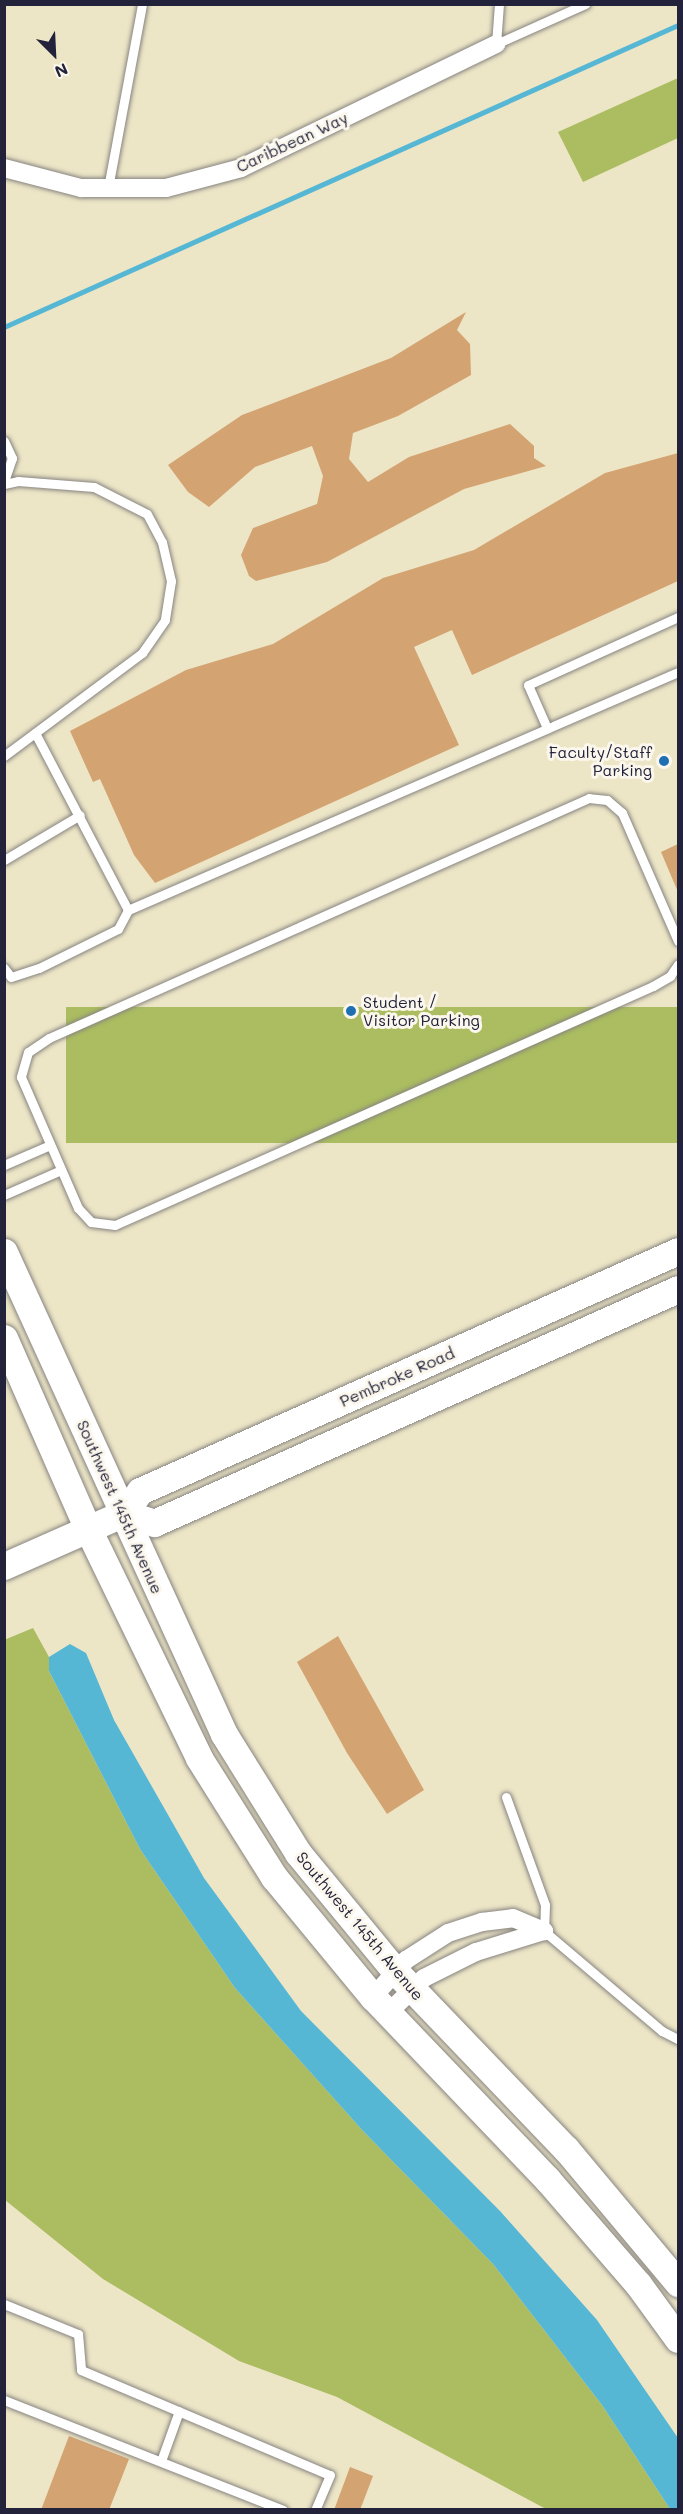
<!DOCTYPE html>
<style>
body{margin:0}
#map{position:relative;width:683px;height:2514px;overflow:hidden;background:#ece5c6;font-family:Mali,sans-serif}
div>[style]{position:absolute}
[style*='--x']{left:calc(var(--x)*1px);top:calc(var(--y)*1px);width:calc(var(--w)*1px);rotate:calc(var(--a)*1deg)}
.green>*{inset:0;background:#abbd60;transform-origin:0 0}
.water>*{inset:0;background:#56b7d5}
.stream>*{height:5px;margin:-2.5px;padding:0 2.5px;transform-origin:2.5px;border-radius:2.5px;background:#56b7d5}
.building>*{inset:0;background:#d4a372}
.roads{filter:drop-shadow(0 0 2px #878480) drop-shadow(0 0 2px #878480)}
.lane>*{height:9px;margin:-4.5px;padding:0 4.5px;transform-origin:4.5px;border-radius:4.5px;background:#fff}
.street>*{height:18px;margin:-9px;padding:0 9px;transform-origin:9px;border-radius:9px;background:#fff}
.secondary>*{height:27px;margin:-13.5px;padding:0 13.5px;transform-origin:13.5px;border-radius:13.5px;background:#fff}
.dots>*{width:16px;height:16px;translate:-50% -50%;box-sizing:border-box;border:3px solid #fbf7ec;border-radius:50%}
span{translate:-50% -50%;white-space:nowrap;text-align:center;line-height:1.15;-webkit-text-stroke:6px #fbf7ec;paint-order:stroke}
.street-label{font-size:16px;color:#22223b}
.poi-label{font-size:16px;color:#22223b}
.right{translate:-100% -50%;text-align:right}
.left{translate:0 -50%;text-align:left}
.frame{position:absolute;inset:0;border:6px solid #22223b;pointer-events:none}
.north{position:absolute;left:24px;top:24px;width:60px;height:60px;-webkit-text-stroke:4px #fbf7ec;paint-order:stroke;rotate:156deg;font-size:16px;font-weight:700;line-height:24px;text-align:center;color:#22223b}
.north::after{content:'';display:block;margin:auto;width:21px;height:27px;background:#22223b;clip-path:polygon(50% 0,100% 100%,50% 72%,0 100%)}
</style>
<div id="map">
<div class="green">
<i style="clip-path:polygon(678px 78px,678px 138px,583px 182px,558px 132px)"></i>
<i style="left:678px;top:1007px;width:136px;height:612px;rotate:90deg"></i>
<i style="clip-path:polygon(33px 1628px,49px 1657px,49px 1671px,140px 1849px,235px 1988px,363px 2131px,493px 2264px,602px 2405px,670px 2509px,546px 2509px,337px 2397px,239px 2361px,103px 2279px,5px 2200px,4px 1640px)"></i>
</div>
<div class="water">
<i style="clip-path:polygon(70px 1644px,86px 1653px,114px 1720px,204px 1878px,301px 2011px,500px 2211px,597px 2320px,678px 2438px,678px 2509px,670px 2509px,602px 2405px,493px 2264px,363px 2131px,235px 1988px,140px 1849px,49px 1671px,49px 1657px)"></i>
</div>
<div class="stream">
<i style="--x:4;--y:327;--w:739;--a:-24.14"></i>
</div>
<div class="building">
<i style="clip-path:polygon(466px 312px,457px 330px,470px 344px,471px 375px,398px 416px,353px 433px,349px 459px,368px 482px,409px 457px,510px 424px,534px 446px,534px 458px,546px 466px,464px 489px,327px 562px,256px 581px,249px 576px,241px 555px,253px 528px,317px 504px,323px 476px,312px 446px,255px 467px,209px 507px,188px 492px,168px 465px,242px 415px,391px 358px)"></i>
<i style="clip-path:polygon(678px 453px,678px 581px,472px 675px,452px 630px,414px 647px,459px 745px,155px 883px,134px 855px,100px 779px,93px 782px,70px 731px,186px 670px,273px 644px,383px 578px,474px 550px,605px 473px)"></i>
<i style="clip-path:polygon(678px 844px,678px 892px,661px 852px)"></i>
<i style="clip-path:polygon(338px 1636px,424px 1790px,387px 1814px,347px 1753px,297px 1662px)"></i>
<i style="clip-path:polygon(69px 2436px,129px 2459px,109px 2510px,41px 2510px)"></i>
<i style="clip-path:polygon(350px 2467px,373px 2476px,360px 2510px,334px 2510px)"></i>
</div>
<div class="roads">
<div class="lane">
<i style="--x:499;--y:4;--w:40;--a:94.3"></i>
<i style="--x:496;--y:44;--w:98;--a:-24.2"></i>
<i style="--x:108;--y:188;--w:187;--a:-79.5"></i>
<i style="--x:4;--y:441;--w:19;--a:65"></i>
<i style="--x:12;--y:458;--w:24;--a:109"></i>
<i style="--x:4;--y:484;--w:14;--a:-12"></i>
<i style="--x:18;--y:481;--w:76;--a:4.5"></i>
<i style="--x:94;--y:487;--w:59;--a:27"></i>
<i style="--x:147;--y:514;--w:32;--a:62"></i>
<i style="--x:162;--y:542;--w:40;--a:77"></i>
<i style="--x:171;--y:581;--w:39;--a:99"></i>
<i style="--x:165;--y:620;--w:40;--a:124.9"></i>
<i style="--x:142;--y:653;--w:172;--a:143.3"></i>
<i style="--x:547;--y:728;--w:47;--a:-113.8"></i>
<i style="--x:528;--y:685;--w:165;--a:-24.4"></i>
<i style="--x:4;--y:860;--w:88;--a:-30.6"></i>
<i style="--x:128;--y:910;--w:599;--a:-23.4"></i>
<i style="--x:678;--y:941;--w:140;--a:-113.6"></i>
<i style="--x:622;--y:813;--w:20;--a:-139"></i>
<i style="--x:607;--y:800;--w:18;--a:-174"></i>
<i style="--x:589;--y:798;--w:591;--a:156.04"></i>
<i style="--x:49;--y:1038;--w:25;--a:146"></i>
<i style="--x:28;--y:1052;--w:26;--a:106"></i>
<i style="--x:21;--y:1077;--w:143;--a:66.5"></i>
<i style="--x:78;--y:1208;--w:19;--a:47"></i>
<i style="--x:91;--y:1222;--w:24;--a:7"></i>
<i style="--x:115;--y:1225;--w:589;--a:-23.95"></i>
<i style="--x:653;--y:986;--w:20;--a:-30"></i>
<i style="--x:670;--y:976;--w:14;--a:-56"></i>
<i style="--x:4;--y:968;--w:11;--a:52"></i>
<i style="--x:11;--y:977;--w:29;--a:-18"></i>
<i style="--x:39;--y:968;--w:88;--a:-26.3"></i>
<i style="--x:118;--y:929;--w:21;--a:-62"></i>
<i style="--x:128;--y:910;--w:200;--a:-117.7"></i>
<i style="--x:4;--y:1165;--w:50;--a:-23.5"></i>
<i style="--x:4;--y:1195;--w:62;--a:-23.7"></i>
<i style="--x:506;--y:1797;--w:115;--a:70.1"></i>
<i style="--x:545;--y:1905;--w:26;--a:92"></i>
<i style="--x:544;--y:1931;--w:155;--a:40.3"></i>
<i style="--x:662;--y:2031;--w:18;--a:27"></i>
<i style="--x:4;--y:2304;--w:80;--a:22.1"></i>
<i style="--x:78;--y:2334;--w:36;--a:85"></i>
<i style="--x:81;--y:2370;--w:270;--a:22.9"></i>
<i style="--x:330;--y:2475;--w:38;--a:113"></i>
<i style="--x:4;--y:2400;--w:300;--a:21.5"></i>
<i style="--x:161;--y:2461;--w:53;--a:-70.2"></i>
</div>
<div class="street">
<i style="--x:4;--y:168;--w:80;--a:14.6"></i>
<i style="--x:81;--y:188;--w:85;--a:0"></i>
<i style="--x:166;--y:188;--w:78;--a:-14.9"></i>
<i style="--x:241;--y:168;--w:284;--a:-25.9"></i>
<i style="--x:373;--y:1997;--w:50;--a:-48.3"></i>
<i style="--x:406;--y:1960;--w:50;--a:-32.7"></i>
<i style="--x:448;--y:1933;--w:36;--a:-18"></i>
<i style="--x:482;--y:1922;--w:31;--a:-7"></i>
<i style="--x:513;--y:1918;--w:34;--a:23"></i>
<i style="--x:388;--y:2013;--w:50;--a:-44.2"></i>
<i style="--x:424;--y:1978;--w:58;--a:-26.6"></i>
<i style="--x:476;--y:1952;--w:71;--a:-17.2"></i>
</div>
<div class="secondary">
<i style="--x:4;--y:1252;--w:530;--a:65.47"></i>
<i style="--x:224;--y:1734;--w:140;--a:58.1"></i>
<i style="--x:298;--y:1853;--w:156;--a:50.5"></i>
<i style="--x:397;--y:1973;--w:244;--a:46.2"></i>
<i style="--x:566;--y:2149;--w:175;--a:50.1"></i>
<i style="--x:4;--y:1338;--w:209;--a:66.3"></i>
<i style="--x:88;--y:1529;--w:254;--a:64.1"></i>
<i style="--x:199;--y:1758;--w:141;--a:57.8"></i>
<i style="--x:274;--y:1877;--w:156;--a:50.5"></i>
<i style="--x:373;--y:1997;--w:252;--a:46.3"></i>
<i style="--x:547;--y:2179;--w:139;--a:49.1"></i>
<i style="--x:638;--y:2284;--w:68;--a:54"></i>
<i style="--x:124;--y:1513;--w:32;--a:18"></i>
<i style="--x:154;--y:1523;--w:574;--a:-24.06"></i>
<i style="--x:4;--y:1566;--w:131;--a:-23.8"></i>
<i style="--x:124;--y:1513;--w:27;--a:-54"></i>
<i style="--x:140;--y:1491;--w:589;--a:-24.04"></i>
</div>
</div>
<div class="dots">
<i style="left:664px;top:761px;background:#1f6fb2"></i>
<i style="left:351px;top:1011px;background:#1f6fb2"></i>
</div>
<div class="street-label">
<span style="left:292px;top:142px;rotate:-25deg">Caribbean Way</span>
<span style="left:397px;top:1377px;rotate:-24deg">Pembroke Road</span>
<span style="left:120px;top:1507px;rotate:66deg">Southwest 145th Avenue</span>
<span style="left:360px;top:1926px;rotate:50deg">Southwest 145th Avenue</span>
</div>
<div class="poi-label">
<span class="right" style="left:652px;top:761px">Faculty/Staff<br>Parking</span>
<span class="left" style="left:363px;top:1011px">Student /<br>Visitor Parking</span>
</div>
<div class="frame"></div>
<div class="north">N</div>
</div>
